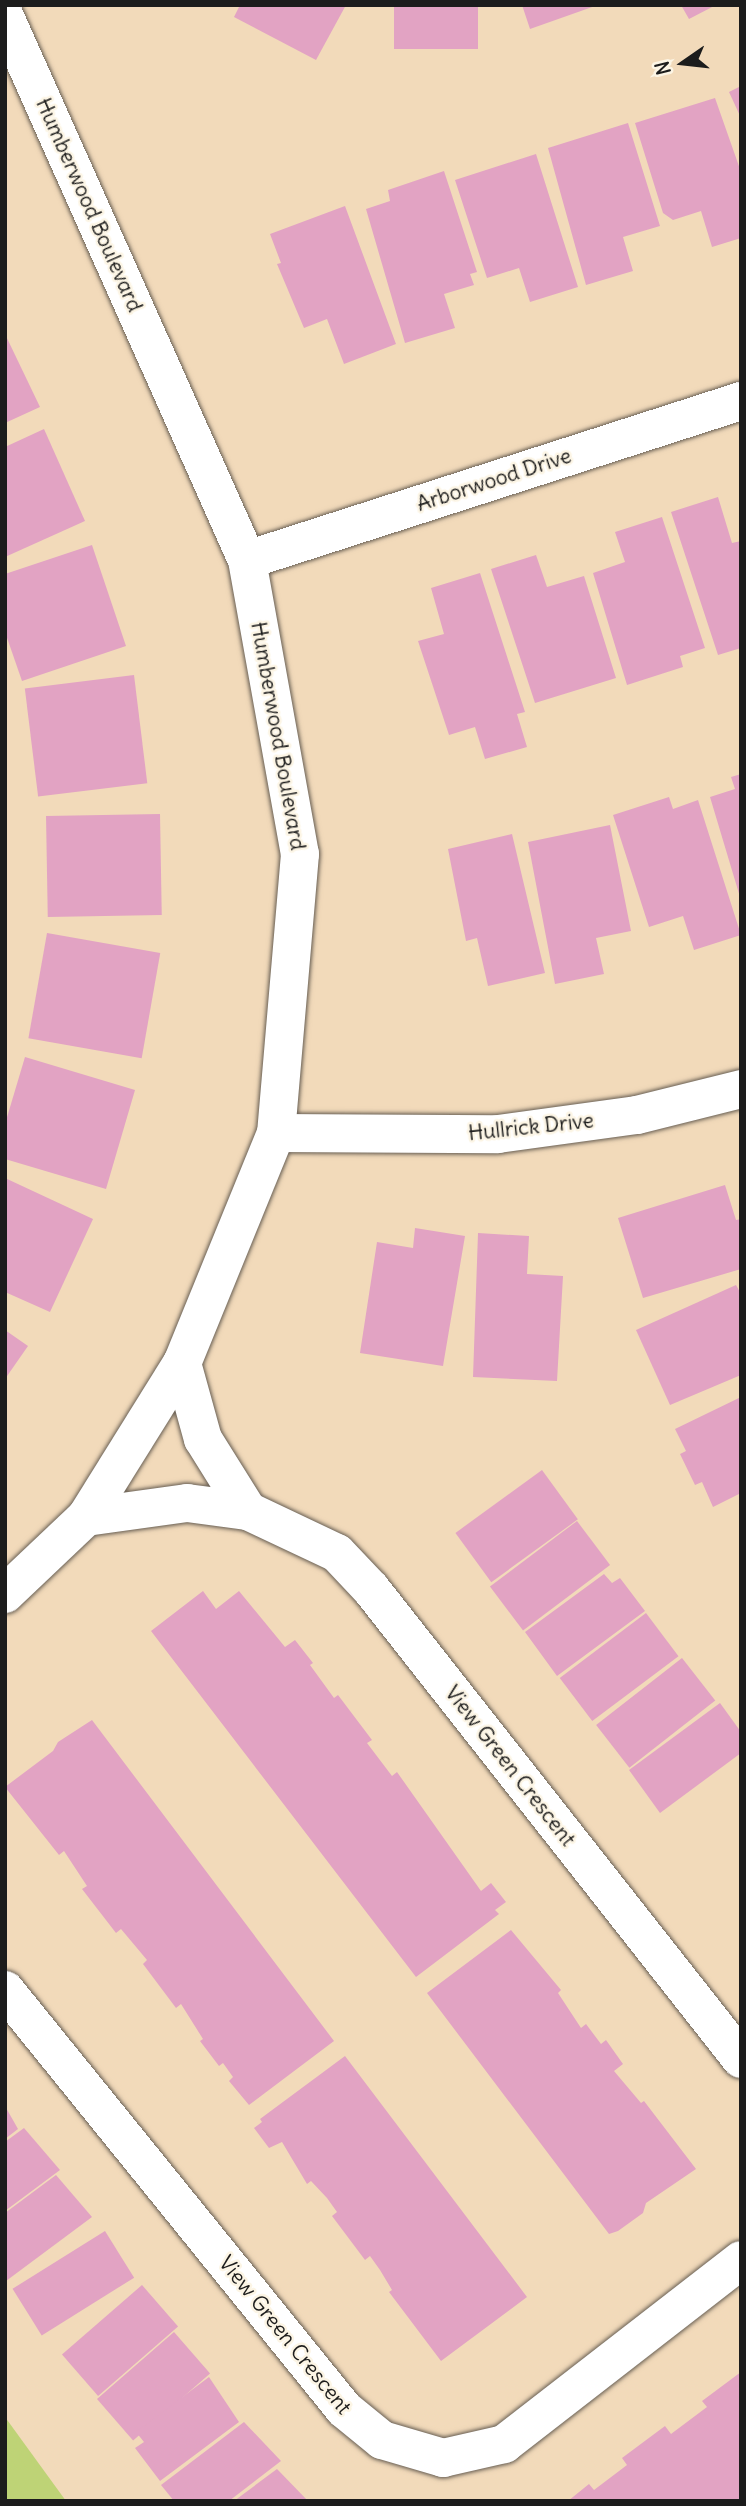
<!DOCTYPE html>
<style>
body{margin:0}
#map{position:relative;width:746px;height:2506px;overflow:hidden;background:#f2daba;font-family:Delius,sans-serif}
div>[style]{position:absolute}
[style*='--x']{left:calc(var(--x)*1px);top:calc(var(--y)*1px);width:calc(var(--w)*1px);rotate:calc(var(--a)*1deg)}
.green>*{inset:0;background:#bed376}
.building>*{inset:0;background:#e2a3c3;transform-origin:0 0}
.roads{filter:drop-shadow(0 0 2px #675e53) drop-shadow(0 0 2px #675e53)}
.minor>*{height:38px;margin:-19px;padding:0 19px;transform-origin:19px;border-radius:19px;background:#fff}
.tertiary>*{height:38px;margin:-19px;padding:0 19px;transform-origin:19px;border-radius:19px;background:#fff}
span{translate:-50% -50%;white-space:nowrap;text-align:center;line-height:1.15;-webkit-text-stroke:5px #fcf5e5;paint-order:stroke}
.street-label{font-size:21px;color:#1c1c1c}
.frame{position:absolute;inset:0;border:7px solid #1c1c1c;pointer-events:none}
.north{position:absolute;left:648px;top:28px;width:70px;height:70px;-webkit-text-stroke:5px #fcf5e5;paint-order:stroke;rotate:256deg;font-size:19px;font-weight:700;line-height:28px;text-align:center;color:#1c1c1c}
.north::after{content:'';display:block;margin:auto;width:24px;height:32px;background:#1c1c1c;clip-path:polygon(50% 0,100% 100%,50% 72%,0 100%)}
</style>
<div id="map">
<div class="green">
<i style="clip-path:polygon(5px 2417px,66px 2501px,5px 2501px)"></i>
</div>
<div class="building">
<i style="clip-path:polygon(240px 5px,346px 5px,316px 60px,234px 17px)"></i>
<i style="left:394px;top:5px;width:84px;height:44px"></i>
<i style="clip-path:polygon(522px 5px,595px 5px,595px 6px,530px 29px)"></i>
<i style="clip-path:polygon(681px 5px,716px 5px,689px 19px)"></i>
<i style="clip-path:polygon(741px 86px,741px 118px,729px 92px)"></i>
<i style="clip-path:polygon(715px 98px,741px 172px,741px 238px,712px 247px,701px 211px,673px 220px,663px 213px,635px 123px)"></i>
<i style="clip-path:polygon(628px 123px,660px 226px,623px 237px,633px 271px,586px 285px,548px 148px)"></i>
<i style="clip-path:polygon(536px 154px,578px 287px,530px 302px,519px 268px,487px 278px,455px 180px)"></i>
<i style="clip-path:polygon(444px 171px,477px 272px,470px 274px,474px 285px,444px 294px,455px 328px,405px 343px,366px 209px,390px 201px,388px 190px)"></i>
<i style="clip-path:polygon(345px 206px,396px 344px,344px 364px,327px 319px,304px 328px,277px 264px,281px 263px,270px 234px)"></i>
<i style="clip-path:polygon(5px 334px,40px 407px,5px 423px)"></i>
<i style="clip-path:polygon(44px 429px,85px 521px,5px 557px,5px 447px)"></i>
<i style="clip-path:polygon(718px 497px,732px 543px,741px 541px,741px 648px,718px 655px,671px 512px)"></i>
<i style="clip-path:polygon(662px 517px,705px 648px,680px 656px,683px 667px,627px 685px,593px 573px,625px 562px,615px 532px)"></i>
<i style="clip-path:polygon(92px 545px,126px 646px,22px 681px,5px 632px,5px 574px)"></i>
<i style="clip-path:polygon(536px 555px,547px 587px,584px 576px,616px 678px,535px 703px,491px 569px)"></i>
<i style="clip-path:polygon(480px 573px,525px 712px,517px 714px,527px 747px,485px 759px,475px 727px,449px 735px,418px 641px,444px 634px,431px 588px)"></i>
<i style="left:134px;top:675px;width:109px;height:110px;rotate:83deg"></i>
<i style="clip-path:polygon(741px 774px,741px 897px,740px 897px,710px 797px,735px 789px,731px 777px)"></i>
<i style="clip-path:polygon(669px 797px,673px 809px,698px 800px,741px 935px,694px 950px,683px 916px,649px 927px,613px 815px)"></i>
<i style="left:160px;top:814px;width:101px;height:114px;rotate:89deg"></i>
<i style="clip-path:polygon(610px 825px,631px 931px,596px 938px,604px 974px,555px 984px,528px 842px)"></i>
<i style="clip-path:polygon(512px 834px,545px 973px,488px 986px,477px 938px,466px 941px,448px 849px)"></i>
<i style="left:47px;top:933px;width:115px;height:107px;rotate:10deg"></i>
<i style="clip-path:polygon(25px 1057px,135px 1090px,106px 1189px,5px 1159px,5px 1124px)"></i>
<i style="clip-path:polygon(5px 1178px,93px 1219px,50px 1312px,5px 1292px)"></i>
<i style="clip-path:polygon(725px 1185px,736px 1220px,741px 1219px,741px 1269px,643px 1298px,618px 1218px)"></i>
<i style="clip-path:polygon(415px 1228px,465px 1236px,443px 1366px,360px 1353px,377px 1242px,413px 1248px)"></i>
<i style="clip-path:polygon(478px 1233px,529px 1236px,527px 1274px,563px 1276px,557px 1381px,473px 1377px)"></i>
<i style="clip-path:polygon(736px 1285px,741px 1294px,741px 1375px,670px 1405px,636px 1330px)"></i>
<i style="clip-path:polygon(5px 1330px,28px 1346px,5px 1379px)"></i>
<i style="clip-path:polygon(741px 1397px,741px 1493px,713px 1507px,702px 1482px,695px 1485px,680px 1454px,686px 1451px,675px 1429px)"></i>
<i style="left:542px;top:1470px;width:61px;height:107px;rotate:54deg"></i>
<i style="left:577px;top:1521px;width:55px;height:109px;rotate:53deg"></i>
<i style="clip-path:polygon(604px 1574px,612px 1583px,620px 1578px,645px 1611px,557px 1676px,525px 1632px)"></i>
<i style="clip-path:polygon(203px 1591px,216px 1609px,239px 1591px,285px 1647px,295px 1640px,313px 1663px,310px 1665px,334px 1698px,338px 1695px,372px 1740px,367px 1743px,392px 1776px,397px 1772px,481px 1891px,491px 1883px,506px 1902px,495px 1910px,499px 1914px,416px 1977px,151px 1631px)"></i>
<i style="left:646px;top:1613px;width:54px;height:108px;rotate:53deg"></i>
<i style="left:682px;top:1658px;width:54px;height:109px;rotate:52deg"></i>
<i style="clip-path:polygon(720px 1703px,741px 1732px,741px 1753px,660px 1813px,629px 1770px)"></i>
<i style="clip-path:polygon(92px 1720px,334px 2041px,249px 2105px,229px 2081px,233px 2077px,223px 2063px,219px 2066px,200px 2041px,203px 2039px,181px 2004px,176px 2008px,143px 1964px,147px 1960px,121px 1929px,116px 1933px,82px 1889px,87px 1886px,64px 1851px,59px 1855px,5px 1787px,53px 1751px,58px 1742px)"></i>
<i style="clip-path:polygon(511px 1930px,561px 1990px,558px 1993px,581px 2028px,586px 2024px,601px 2044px,606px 2040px,623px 2064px,614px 2071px,641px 2103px,644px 2101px,696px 2169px,646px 2203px,643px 2213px,618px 2231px,609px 2234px,427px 1993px)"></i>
<i style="clip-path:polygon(345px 2056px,527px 2297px,441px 2361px,389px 2292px,392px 2290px,380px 2270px,370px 2256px,365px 2260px,332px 2216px,337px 2212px,327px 2198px,311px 2181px,307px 2184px,282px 2142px,269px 2148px,254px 2128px,262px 2122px,260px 2119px)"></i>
<i style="clip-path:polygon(5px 2106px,18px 2129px,5px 2139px)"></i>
<i style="clip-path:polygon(24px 2128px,60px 2170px,5px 2211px,5px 2142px)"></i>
<i style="clip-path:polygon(56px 2175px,92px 2217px,6px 2281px,5px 2213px)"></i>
<i style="left:105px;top:2231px;width:55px;height:109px;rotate:58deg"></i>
<i style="left:142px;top:2285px;width:55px;height:106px;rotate:49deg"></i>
<i style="left:174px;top:2332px;width:55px;height:102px;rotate:49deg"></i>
<i style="clip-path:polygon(741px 2372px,741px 2501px,568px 2501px,589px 2484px,594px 2490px,627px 2465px,622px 2458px,665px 2426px,671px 2434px,707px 2407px,702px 2401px)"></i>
<i style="clip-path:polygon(209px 2377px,239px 2422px,160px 2481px,135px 2448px,144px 2442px,136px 2432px)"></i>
<i style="clip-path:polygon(244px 2422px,281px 2461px,229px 2501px,174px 2501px,161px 2485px)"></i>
<i style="clip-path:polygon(277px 2469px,308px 2501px,234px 2501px)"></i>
</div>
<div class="roads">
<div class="minor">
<i style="--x:247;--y:560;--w:519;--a:-17.84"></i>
<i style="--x:276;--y:1133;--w:222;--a:0.3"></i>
<i style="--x:498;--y:1134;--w:140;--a:-7.8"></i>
<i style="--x:637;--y:1115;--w:107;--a:-14"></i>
<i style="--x:182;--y:1363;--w:79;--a:74.6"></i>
<i style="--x:203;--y:1439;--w:85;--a:58"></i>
<i style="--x:86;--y:1517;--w:102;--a:-7.9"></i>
<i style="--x:187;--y:1503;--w:62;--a:7.5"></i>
<i style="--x:248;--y:1511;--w:98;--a:25.3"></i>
<i style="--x:337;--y:1553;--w:50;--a:46.6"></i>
<i style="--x:371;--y:1589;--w:598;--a:51.79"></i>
<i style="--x:5;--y:1990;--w:539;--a:51.02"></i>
<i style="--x:344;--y:2409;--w:49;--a:39.2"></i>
<i style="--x:382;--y:2440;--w:64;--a:16.4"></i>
<i style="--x:443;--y:2458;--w:63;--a:-12.9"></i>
<i style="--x:504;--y:2444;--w:300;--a:-37.8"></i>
</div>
<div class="tertiary">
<i style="--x:5;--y:17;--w:594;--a:65.98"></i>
<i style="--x:247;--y:560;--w:299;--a:79.8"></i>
<i style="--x:300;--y:854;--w:280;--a:94.9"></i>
<i style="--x:276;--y:1133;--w:248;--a:112.2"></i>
<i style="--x:182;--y:1363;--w:181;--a:121.9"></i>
<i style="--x:86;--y:1517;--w:112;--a:136.5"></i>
</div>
</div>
<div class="street-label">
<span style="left:89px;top:205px;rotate:66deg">Humberwood Boulevard</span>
<span style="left:494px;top:480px;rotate:-18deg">Arborwood Drive</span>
<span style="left:278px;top:736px;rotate:80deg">Humberwood Boulevard</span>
<span style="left:531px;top:1127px;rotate:-6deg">Hullrick Drive</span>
<span style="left:510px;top:1766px;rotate:52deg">View Green Crescent</span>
<span style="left:285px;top:2335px;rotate:51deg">View Green Crescent</span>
</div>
<div class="frame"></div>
<div class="north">N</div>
</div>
